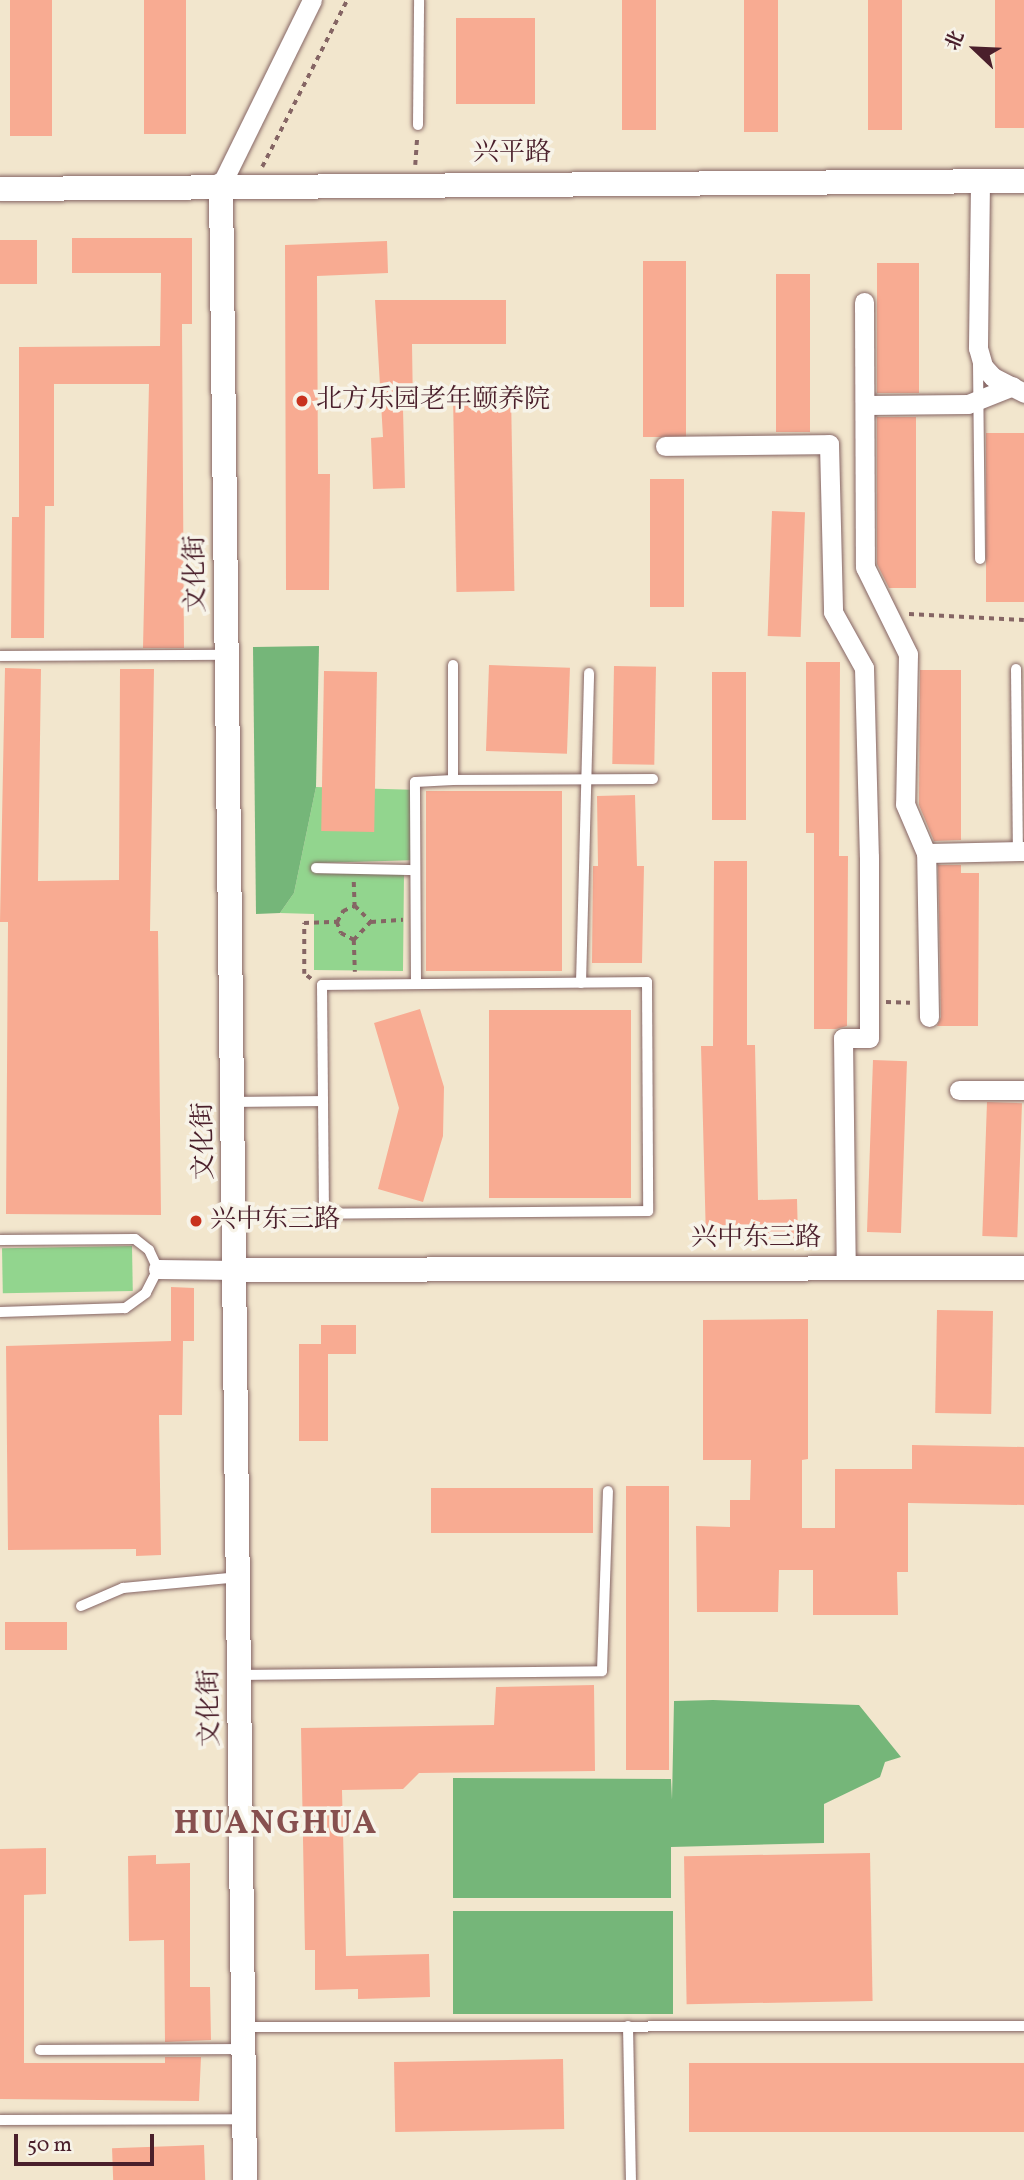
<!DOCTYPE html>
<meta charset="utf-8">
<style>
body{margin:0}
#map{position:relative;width:1024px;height:2180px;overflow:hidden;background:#f2e6cd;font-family:Vollkorn,"Noto Serif SC",serif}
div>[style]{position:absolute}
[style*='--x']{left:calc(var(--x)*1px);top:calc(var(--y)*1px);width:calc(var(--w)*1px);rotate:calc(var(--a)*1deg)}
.green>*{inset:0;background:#92d58e;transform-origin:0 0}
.forest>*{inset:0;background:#75b679;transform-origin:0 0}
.building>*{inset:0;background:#f8ab92;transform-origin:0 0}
.path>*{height:3.5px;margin-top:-1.75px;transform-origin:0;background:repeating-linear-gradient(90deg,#856564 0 5px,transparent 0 10px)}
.roads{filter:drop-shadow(0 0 2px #856564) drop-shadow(0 0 2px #856564)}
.service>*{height:10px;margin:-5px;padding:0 5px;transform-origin:5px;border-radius:5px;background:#fff}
.minor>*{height:19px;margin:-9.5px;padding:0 9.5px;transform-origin:9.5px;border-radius:9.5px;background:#fff}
.tertiary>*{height:24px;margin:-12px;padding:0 12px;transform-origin:12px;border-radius:12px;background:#fff}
.dots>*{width:19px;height:19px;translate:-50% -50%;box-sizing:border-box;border:4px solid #f7f3e8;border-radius:50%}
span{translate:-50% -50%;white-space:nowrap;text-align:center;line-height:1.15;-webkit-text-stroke:7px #f7f3e8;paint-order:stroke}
.street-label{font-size:26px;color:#4a1f2b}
.poi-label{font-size:26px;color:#4a1f2b}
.left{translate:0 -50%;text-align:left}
.district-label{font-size:33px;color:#87504f;font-weight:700;letter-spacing:2px}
.north{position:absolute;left:940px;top:14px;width:70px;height:70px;-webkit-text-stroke:5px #f7f3e8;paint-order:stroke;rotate:293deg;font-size:19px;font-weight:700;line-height:28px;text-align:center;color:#4a1f2b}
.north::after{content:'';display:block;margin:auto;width:24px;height:32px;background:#4a1f2b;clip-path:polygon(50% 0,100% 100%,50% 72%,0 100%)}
.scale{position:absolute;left:14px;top:2134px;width:140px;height:32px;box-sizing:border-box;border:4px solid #4a1f2b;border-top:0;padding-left:9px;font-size:21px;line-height:24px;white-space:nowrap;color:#4a1f2b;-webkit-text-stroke:5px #f7f3e8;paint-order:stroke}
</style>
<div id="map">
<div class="green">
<i style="clip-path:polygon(316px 787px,420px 790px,419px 860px,316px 863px,316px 873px,404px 874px,403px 971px,314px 970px,314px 914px,280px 913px,294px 893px)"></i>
<i style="left:132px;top:1246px;width:45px;height:130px;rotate:89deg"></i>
</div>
<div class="forest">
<i style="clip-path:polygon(319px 646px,316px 787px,294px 893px,280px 913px,256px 914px,253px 647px)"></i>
<i style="clip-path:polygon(713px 1700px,859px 1705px,901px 1757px,885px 1762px,880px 1777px,824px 1804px,824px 1843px,671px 1847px,671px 1898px,453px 1898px,453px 1778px,671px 1779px,672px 1800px,674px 1701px)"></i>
<i style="left:453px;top:1911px;width:220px;height:103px"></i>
</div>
<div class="building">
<i style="left:10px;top:0;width:42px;height:136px"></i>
<i style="left:144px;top:0;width:42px;height:134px"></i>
<i style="left:622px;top:0;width:34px;height:130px"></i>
<i style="left:744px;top:0;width:34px;height:132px"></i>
<i style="left:868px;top:0;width:34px;height:130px"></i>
<i style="left:995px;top:0;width:29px;height:128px"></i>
<i style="left:456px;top:18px;width:79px;height:86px"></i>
<i style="clip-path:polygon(72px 238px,192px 238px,192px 324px,182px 324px,184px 648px,143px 648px,149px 384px,54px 384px,54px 506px,45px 506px,44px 638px,11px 638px,12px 517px,19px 517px,19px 347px,160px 346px,161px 273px,72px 273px)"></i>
<i style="left:0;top:240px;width:37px;height:44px"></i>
<i style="clip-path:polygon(387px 241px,388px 273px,317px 276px,318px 474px,330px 474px,329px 590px,286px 590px,285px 245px)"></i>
<i style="left:643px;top:261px;width:43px;height:176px"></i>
<i style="left:877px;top:263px;width:42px;height:130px"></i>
<i style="left:776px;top:274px;width:34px;height:158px"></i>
<i style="clip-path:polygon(375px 300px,506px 300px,506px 344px,412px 344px,413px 409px,403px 409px,405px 488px,373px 489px,371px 438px,383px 437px)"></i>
<i style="left:511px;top:394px;width:197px;height:58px;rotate:89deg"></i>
<i style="clip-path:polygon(877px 417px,916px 417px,916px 588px,889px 588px,877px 564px)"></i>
<i style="left:986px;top:433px;width:38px;height:169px"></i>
<i style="left:650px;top:479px;width:34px;height:128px"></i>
<i style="left:772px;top:511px;width:33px;height:125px;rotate:2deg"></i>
<i style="clip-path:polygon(806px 662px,840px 662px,839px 856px,848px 856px,847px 1026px,836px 1029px,814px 1029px,814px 833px,806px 833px)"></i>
<i style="left:489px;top:665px;width:81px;height:86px;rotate:2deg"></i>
<i style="left:614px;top:666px;width:42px;height:98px;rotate:1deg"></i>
<i style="clip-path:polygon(5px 668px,41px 669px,38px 881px,119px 880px,120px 669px,154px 669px,150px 931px,158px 931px,161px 1215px,6px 1214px,8px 922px,0 922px)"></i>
<i style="clip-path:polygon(920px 670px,961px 670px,961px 840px,934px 841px,919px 805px)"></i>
<i style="left:324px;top:671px;width:53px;height:160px;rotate:1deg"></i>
<i style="left:712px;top:672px;width:34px;height:148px"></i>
<i style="left:426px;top:791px;width:136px;height:180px"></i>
<i style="clip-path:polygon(635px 795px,637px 866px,644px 866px,642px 963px,592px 963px,593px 866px,598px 866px,597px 796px)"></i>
<i style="clip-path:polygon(714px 861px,747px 861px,747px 1045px,755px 1045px,758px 1200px,797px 1199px,798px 1238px,706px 1240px,701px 1046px,713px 1046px)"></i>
<i style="clip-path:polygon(938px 865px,961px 865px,961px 873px,979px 873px,978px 1026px,937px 1026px,941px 1017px)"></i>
<i style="clip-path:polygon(420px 1009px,444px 1087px,443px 1136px,423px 1202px,378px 1189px,399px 1108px,374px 1023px)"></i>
<i style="left:631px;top:1010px;width:188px;height:142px;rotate:90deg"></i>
<i style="left:873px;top:1060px;width:34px;height:172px;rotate:2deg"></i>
<i style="left:987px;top:1102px;width:35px;height:134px;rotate:2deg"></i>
<i style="clip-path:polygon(171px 1287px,194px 1288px,194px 1341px,183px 1341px,182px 1415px,159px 1415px,161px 1555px,136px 1556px,136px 1549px,8px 1550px,6px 1346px,171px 1341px)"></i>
<i style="left:937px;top:1310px;width:56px;height:103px;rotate:1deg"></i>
<i style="clip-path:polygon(808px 1319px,808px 1459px,802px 1460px,802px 1528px,835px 1528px,835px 1469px,912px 1469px,912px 1445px,1024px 1447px,1024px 1505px,908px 1503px,908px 1572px,897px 1572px,898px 1615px,813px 1615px,813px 1570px,779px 1570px,778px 1612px,697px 1612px,696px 1526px,730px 1527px,730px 1500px,750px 1500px,751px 1460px,703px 1460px,703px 1320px)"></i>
<i style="clip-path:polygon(321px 1325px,356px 1325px,356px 1354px,328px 1354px,328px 1441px,299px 1441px,299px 1344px,321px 1344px)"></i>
<i style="left:669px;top:1486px;width:284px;height:43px;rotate:90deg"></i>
<i style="left:431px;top:1488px;width:162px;height:45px"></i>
<i style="left:67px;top:1622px;width:28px;height:62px;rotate:90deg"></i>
<i style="clip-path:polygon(594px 1685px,595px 1771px,419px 1773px,403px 1789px,342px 1790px,346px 1956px,429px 1954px,430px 1997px,358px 1999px,358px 1989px,315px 1990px,315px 1950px,305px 1950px,301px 1728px,494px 1725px,496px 1687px)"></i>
<i style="clip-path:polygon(46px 1848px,46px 1894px,24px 1895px,24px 2063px,165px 2063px,165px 2057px,201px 2057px,199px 2101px,0 2099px,0 1849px)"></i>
<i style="left:870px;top:1853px;width:148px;height:186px;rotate:89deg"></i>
<i style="clip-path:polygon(156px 1855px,156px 1864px,190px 1863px,190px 1987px,210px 1987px,211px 2040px,165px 2042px,164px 1940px,129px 1941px,128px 1856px)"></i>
<i style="left:563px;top:2059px;width:70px;height:169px;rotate:89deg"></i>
<i style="left:1024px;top:2063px;width:69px;height:335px;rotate:90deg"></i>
<i style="left:204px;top:2145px;width:35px;height:92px;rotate:88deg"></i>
</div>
<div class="path">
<i style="--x:415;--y:165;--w:28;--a:-86"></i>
<i style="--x:262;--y:167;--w:187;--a:-63"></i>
<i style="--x:909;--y:614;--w:115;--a:3"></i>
<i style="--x:354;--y:882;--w:24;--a:88"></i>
<i style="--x:355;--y:906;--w:23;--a:45"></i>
<i style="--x:371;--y:922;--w:25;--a:133"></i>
<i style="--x:354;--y:940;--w:32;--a:88"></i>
<i style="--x:337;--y:922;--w:13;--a:-61"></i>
<i style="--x:343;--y:911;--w:13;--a:-23"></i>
<i style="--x:371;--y:922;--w:32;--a:-4"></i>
<i style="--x:311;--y:979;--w:9;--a:-144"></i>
<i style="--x:304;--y:974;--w:51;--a:-90"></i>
<i style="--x:304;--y:923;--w:33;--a:-2"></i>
<i style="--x:337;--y:922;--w:12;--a:70"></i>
<i style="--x:341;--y:933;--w:15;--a:28"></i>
<i style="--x:886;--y:1002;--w:24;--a:2"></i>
</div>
<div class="roads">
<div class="service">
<i style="--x:418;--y:125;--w:125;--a:-89.5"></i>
<i style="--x:978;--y:364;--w:195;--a:89.4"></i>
<i style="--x:0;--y:656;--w:227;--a:-0.3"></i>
<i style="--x:453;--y:665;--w:115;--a:90"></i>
<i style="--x:453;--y:780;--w:200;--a:-0.3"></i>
<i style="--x:1016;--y:669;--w:183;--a:89.4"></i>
<i style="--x:316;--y:868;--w:99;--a:1.2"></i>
<i style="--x:647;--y:982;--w:229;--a:89.7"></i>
<i style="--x:648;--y:1211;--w:324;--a:179.5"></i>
<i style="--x:324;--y:1214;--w:229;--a:-90.5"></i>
<i style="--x:322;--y:985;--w:325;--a:-0.5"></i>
<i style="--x:581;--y:983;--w:310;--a:-88.5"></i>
<i style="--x:416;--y:984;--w:202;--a:-90.3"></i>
<i style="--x:415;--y:782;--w:38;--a:-3"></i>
<i style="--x:234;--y:1102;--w:89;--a:-0.6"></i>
<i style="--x:0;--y:1240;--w:135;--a:-0.4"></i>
<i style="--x:135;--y:1239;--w:18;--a:38"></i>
<i style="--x:149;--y:1250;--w:21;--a:65"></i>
<i style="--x:158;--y:1269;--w:27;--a:117"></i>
<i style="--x:146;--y:1293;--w:26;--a:144"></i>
<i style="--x:125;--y:1308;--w:125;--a:178.2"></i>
<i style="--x:81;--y:1606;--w:46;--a:-23.2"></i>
<i style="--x:123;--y:1588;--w:117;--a:-5.4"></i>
<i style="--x:241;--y:1675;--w:361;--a:-0.6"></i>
<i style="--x:602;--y:1671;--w:180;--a:-88.1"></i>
<i style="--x:628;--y:2026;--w:154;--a:88.9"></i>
<i style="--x:244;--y:2027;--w:780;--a:-0.07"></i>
<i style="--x:40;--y:2050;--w:202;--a:-0.3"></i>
<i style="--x:0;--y:2120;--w:244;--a:-0.2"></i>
</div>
<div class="minor">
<i style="--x:980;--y:182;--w:166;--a:90.7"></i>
<i style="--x:978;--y:348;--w:19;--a:74"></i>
<i style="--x:983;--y:366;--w:15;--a:48"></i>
<i style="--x:993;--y:377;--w:35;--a:27"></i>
<i style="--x:221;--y:185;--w:206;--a:-63.8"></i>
<i style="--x:864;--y:302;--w:265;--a:89.8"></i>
<i style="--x:865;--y:567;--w:97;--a:63.7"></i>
<i style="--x:908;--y:654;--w:150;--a:91.1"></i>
<i style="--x:905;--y:804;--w:53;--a:66.8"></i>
<i style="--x:865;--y:405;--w:103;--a:-0.6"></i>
<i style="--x:968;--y:404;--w:48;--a:-21.8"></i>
<i style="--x:665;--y:446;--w:164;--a:-0.7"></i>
<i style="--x:829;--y:444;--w:168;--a:88.6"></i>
<i style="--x:833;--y:612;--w:64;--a:61"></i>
<i style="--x:864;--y:668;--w:189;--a:88.5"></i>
<i style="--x:869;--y:857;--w:181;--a:90"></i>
<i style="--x:869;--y:1038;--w:26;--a:180"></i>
<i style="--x:843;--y:1038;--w:231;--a:89.3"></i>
<i style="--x:929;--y:1017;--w:164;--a:-91"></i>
<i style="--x:926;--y:853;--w:98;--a:-1.2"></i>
<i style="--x:959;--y:1090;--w:65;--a:0"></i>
<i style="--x:158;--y:1269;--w:79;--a:0.7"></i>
</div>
<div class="tertiary">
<i style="--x:221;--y:185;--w:1995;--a:89.31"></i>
<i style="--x:0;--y:189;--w:1024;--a:-0.45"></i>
<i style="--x:237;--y:1270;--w:787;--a:-0.15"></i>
</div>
</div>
<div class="dots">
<i style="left:302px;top:401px;background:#c8321e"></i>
<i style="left:196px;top:1221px;background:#c8321e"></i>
</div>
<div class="street-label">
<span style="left:512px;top:154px">兴平路</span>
<span style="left:197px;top:574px;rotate:-91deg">文化街</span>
<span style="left:205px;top:1141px;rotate:-91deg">文化街</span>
<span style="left:756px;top:1239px">兴中东三路</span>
<span style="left:211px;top:1708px;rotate:-91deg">文化街</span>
</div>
<div class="poi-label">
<span class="left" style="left:316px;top:401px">北方乐园老年颐养院</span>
<span class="left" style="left:210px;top:1221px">兴中东三路</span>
</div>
<div class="district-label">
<span style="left:276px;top:1826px">HUANGHUA</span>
</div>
<div class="north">北</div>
<div class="scale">50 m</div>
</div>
